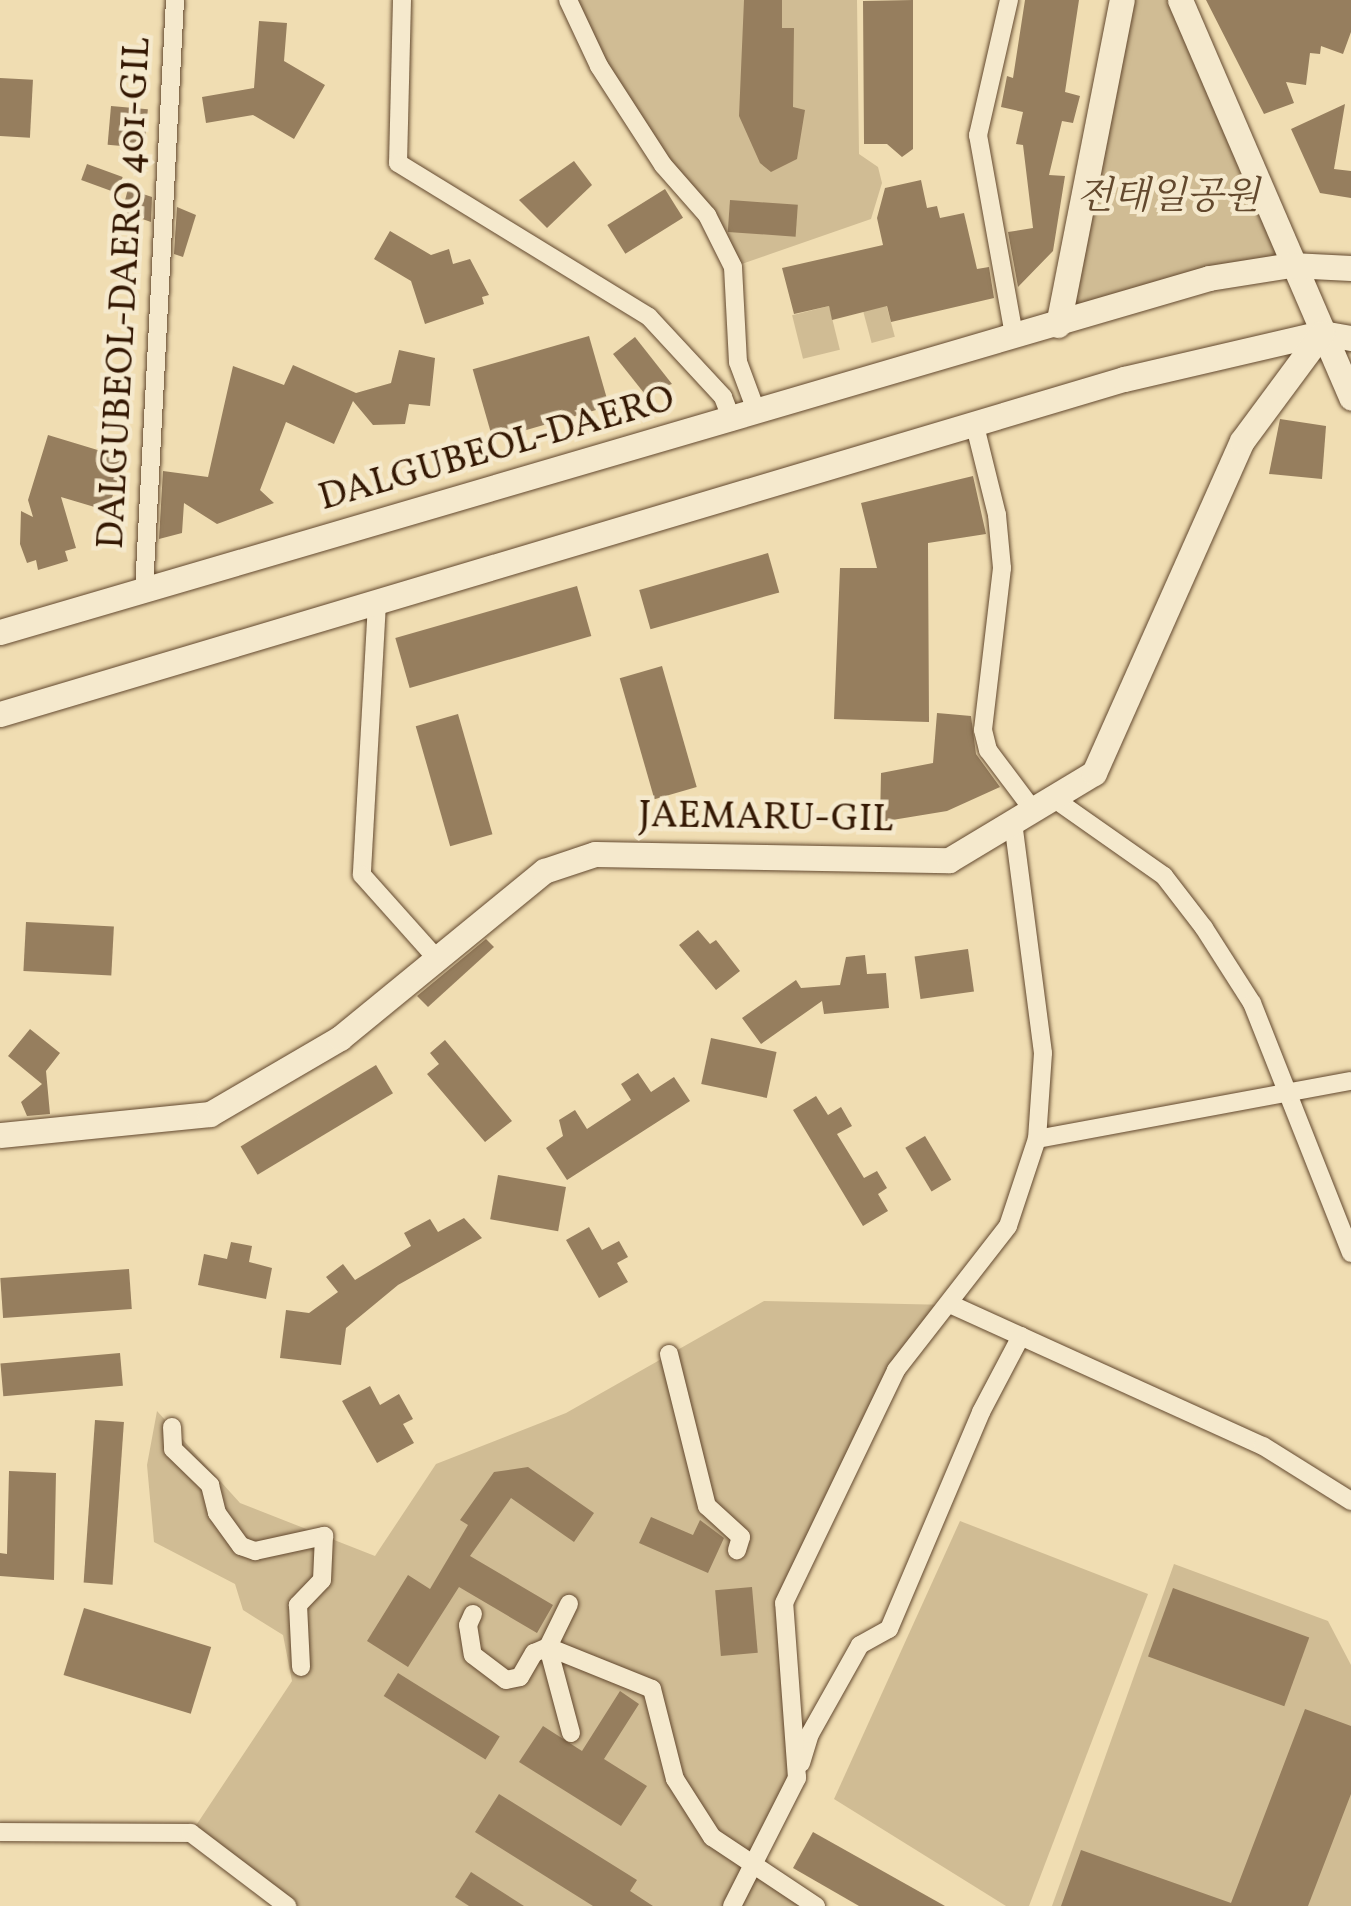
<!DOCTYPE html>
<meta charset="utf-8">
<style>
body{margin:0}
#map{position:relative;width:1351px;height:1906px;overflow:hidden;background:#f0ddb2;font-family:Vollkorn,"Noto Serif KR",serif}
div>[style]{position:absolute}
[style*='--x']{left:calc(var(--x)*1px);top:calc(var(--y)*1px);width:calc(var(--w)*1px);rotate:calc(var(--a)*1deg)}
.green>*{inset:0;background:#d0bc94;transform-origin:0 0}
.building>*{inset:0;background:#967e5e;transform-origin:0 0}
.roads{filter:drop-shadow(0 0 2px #63492f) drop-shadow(0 0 2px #63492f)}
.street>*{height:18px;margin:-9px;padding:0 9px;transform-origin:9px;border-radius:9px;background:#f5e9cd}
.secondary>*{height:25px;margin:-12.5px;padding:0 12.5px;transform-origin:12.5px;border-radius:12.5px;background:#f5e9cd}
span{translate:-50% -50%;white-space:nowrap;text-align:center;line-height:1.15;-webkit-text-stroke:9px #f5e9cd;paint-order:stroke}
.park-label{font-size:38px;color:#63492e;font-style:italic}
.street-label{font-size:38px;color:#341803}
</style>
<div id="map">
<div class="green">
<i style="clip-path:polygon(567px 0,857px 0,859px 154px,878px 167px,882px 183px,871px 219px,733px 267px,663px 165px)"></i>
<i style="clip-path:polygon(1122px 0,1181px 0,1291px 265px,1058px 325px)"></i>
<i style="left:885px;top:300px;width:38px;height:24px;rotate:75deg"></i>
<i style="left:829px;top:306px;width:45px;height:38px;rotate:76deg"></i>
<i style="clip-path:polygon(764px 1301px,952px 1305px,896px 1370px,784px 1603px,797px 1778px,754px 1869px,816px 1906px,287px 1906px,191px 1833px,292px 1681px,283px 1635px,243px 1610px,235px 1584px,154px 1542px,147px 1465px,157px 1411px,240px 1503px,375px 1556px,436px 1464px,566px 1413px)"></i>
<i style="clip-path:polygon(960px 1521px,1148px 1594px,1029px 1906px,1006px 1906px,834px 1799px)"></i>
<i style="clip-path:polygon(1174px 1564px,1328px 1621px,1351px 1665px,1351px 1906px,1052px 1906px)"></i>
</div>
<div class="building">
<i style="clip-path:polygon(744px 0,782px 0,782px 28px,794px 28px,793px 107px,805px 110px,797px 159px,771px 172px,760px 163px,739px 116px)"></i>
<i style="clip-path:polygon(913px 0,913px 149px,902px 157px,887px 144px,864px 144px,863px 1px)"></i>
<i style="clip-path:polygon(1025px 0,1079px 0,1065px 92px,1080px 96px,1073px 123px,1062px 121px,1049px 175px,1065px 176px,1053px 251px,1018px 287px,1008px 232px,1033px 228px,1023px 145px,1016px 144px,1023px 112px,1001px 107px,1007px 76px,1013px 78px)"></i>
<i style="clip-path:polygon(1206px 0,1351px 0,1351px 32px,1343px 54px,1321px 46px,1320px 54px,1310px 53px,1306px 85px,1286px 82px,1294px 103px,1264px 114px)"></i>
<i style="clip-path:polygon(259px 21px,287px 23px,284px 61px,325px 85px,294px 139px,253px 115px,206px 123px,202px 97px,254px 88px)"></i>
<i style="left:0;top:78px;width:33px;height:58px;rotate:3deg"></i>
<i style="clip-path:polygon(1345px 104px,1334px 169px,1351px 171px,1351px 198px,1320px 193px,1291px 129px)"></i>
<i style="left:111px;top:106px;width:37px;height:39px;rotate:5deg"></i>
<i style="clip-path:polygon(574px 161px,592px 185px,547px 228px,519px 200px)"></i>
<i style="left:87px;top:164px;width:38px;height:17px;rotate:20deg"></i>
<i style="clip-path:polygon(921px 180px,927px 208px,937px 206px,940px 218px,964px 213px,977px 269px,989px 267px,994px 298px,891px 322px,887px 306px,832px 320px,829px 306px,794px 314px,782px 268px,883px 245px,877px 218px,885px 188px)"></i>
<i style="clip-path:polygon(128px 189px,152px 197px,151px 222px,122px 212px)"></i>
<i style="left:665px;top:189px;width:34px;height:68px;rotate:58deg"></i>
<i style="left:730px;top:200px;width:68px;height:32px;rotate:4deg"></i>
<i style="clip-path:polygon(177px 207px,196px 215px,183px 257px,174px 254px)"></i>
<i style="clip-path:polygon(390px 231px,431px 255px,449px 249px,453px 264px,470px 259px,489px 295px,482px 297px,484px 304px,425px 324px,411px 281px,374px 259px)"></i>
<i style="left:589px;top:336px;width:73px;height:121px;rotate:74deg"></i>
<i style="clip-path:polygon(635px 337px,672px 384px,644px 393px,613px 354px)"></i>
<i style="clip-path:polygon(399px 350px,435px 358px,430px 406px,409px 404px,405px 424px,373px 425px,353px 401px,334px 444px,286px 422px,260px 490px,274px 503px,217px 524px,184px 503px,182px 533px,159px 539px,163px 471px,208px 477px,233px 366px,284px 385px,293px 365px,356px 393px,391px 383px)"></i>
<i style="clip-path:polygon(1280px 419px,1326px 426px,1322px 479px,1269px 474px)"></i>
<i style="clip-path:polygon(48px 435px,124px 458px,108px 511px,61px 497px,76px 548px,65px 551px,68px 561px,38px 570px,36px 560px,27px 563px,20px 544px,21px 511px,33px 517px,28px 500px)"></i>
<i style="clip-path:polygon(973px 476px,986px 534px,928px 543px,929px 722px,834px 719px,840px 568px,877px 568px,861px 503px)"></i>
<i style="left:768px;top:553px;width:41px;height:134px;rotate:74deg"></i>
<i style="left:577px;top:586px;width:52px;height:189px;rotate:74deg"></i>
<i style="left:662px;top:666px;width:126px;height:44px;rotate:74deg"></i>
<i style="clip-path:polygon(937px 713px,971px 716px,976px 754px,1000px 787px,947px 811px,880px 822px,881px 773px,933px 763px)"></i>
<i style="left:458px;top:714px;width:125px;height:44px;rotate:74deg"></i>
<i style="left:26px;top:922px;width:88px;height:49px;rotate:3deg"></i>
<i style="clip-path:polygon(698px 930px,710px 944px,716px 940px,740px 971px,716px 990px,679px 945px)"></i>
<i style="clip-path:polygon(486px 939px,494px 947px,428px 1007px,417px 996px)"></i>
<i style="left:968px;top:949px;width:43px;height:54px;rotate:82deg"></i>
<i style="clip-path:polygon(865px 955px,867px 974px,886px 973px,889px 1008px,824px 1014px,822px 1001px,761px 1044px,742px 1018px,796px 980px,801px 988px,840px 985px,846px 957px)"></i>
<i style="clip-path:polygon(30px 1029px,60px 1053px,46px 1071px,50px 1114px,27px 1116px,21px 1102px,42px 1084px,8px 1056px)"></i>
<i style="left:711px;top:1038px;width:67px;height:47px;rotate:12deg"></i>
<i style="clip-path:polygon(445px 1040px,512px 1121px,485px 1142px,427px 1074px,439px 1064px,430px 1053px)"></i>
<i style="left:376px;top:1065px;width:33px;height:158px;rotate:59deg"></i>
<i style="clip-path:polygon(638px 1073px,651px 1092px,674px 1077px,690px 1101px,567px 1180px,546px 1148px,563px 1136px,559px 1120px,575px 1110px,587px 1129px,631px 1100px,621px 1084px)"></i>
<i style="clip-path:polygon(816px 1096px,828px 1115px,841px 1107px,852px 1126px,837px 1134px,864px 1178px,877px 1171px,887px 1188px,878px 1194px,888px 1211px,863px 1226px,793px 1110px)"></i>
<i style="left:925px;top:1136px;width:51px;height:23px;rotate:59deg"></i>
<i style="left:498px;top:1175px;width:69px;height:45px;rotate:10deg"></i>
<i style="clip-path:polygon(464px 1218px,482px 1238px,398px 1285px,346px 1328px,341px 1365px,280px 1358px,286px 1310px,309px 1313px,338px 1292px,326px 1277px,343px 1264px,355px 1280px,411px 1246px,404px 1233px,430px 1219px,438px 1232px)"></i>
<i style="clip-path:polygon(589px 1227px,602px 1250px,619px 1241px,628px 1257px,617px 1263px,628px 1282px,599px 1298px,566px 1240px)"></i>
<i style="clip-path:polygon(231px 1242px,252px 1246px,249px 1262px,272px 1268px,266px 1299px,198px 1285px,204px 1254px,227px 1259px)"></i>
<i style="left:129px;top:1269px;width:40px;height:129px;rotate:86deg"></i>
<i style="left:120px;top:1353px;width:33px;height:120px;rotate:85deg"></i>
<i style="clip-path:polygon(370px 1386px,380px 1405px,399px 1394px,413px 1419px,403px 1424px,414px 1443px,377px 1463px,342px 1401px)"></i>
<i style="left:95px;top:1420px;width:29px;height:163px;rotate:4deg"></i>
<i style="clip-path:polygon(528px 1467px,594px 1513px,574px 1542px,511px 1498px,470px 1556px,553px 1605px,537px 1633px,459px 1587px,408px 1667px,367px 1641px,408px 1575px,430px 1589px,468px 1525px,460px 1520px,494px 1472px)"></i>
<i style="clip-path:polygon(9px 1471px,56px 1473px,54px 1580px,0 1576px,0 1553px,7px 1554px)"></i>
<i style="clip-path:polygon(651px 1517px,693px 1535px,700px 1520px,724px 1538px,708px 1573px,639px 1543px)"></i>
<i style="left:752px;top:1587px;width:66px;height:37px;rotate:85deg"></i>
<i style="left:1173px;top:1588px;width:145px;height:73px;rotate:20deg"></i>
<i style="left:84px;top:1608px;width:133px;height:70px;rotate:17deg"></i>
<i style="left:398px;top:1673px;width:120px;height:27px;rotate:32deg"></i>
<i style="clip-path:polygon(620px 1691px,639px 1704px,604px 1759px,647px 1786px,621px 1826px,519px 1762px,543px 1726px,582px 1751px)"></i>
<i style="clip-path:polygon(1305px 1709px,1351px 1726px,1351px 1794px,1308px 1906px,1061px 1906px,1081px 1850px,1231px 1903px)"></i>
<i style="clip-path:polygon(499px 1794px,637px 1880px,630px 1891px,653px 1906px,593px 1906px,475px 1832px)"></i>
<i style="clip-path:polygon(813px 1832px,945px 1906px,859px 1906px,793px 1868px)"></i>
<i style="clip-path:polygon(471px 1872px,524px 1906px,469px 1906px,455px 1897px)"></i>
</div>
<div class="roads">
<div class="street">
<i style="--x:402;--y:0;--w:163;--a:91.4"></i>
<i style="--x:398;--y:163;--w:294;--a:31.5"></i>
<i style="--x:649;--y:317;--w:109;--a:47.2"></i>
<i style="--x:723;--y:397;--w:26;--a:69"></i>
<i style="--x:568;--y:0;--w:73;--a:64.8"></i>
<i style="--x:599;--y:66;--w:118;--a:57.1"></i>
<i style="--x:663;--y:165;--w:67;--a:48.7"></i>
<i style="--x:707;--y:215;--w:58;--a:63.4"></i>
<i style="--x:733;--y:267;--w:95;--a:87"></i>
<i style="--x:738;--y:362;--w:54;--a:69.6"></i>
<i style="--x:1009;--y:0;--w:139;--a:102.9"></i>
<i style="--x:978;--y:135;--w:204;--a:79.8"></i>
<i style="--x:974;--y:422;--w:96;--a:76.1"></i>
<i style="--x:997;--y:515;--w:53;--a:84.6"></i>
<i style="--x:1002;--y:568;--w:163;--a:96.7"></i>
<i style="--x:983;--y:730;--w:21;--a:76"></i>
<i style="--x:988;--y:750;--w:75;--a:53.1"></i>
<i style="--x:144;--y:590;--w:591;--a:-86.99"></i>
<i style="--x:377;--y:603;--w:272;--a:93.2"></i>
<i style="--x:362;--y:875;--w:113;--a:48.2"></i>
<i style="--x:1053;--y:798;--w:136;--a:35.1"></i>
<i style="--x:1164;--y:876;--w:66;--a:52.4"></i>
<i style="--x:1204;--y:928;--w:89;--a:57.4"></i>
<i style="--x:1252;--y:1003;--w:269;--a:68.4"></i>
<i style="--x:1037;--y:1139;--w:319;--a:-10.5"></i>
<i style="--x:952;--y:1305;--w:341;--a:24.4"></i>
<i style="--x:1263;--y:1446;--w:104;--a:32"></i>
<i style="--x:669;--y:1354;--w:157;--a:76"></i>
<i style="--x:707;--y:1506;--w:46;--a:42.4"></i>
<i style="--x:741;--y:1537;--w:14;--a:107"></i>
<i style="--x:172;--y:1427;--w:22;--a:87"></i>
<i style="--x:173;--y:1449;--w:52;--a:44.2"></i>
<i style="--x:210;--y:1485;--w:29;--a:76"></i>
<i style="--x:217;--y:1513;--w:41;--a:54"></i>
<i style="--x:241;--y:1546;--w:15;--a:20"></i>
<i style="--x:255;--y:1551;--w:71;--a:-12.3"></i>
<i style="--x:324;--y:1536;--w:44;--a:92.6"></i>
<i style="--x:322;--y:1580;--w:35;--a:134"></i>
<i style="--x:298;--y:1605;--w:62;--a:87.2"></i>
<i style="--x:473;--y:1614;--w:12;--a:114"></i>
<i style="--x:468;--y:1625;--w:30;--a:81"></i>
<i style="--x:473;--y:1655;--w:41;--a:37.1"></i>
<i style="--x:506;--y:1680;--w:14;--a:-12"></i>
<i style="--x:520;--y:1677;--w:28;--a:-60"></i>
<i style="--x:534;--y:1653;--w:15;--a:-23"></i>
<i style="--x:548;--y:1647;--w:48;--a:-64"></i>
<i style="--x:571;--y:1733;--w:89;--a:-105"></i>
<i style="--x:548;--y:1647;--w:112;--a:22"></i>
<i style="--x:652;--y:1689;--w:93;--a:75.7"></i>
<i style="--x:675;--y:1779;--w:69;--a:57.5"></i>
<i style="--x:712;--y:1837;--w:125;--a:33.6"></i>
<i style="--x:801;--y:1763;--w:30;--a:-73"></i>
<i style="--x:810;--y:1734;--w:102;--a:-60.7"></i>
<i style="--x:860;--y:1645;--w:33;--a:-29"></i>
<i style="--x:889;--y:1629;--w:236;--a:-67"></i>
<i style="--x:981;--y:1412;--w:86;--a:-62.2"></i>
<i style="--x:0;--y:1832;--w:191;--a:0.3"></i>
<i style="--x:191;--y:1833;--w:121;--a:37.2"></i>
<i style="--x:732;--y:1906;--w:144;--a:-63.1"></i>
<i style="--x:797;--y:1778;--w:175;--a:-94.2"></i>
<i style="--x:784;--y:1603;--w:259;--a:-64.3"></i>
<i style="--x:896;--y:1370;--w:182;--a:-52.1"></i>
<i style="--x:1008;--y:1226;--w:92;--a:-71.6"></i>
<i style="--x:1037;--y:1139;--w:86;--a:-86"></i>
<i style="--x:1043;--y:1053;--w:233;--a:-97.4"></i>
</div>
<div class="secondary">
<i style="--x:1180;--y:0;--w:433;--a:66.7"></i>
<i style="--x:1058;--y:325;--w:331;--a:-78.9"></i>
<i style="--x:0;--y:632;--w:1260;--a:-16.32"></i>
<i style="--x:1209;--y:278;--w:83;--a:-9"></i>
<i style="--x:1291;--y:265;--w:60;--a:2.9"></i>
<i style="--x:0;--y:714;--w:1173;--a:-16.6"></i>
<i style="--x:1124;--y:379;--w:203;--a:-13.1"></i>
<i style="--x:1322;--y:333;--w:29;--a:10"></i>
<i style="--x:0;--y:1135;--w:211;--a:-5.7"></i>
<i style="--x:210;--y:1114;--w:151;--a:-30.3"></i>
<i style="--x:340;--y:1038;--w:264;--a:-39.3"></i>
<i style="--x:544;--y:871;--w:54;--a:-18.4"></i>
<i style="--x:595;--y:854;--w:354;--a:1"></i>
<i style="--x:949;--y:860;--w:169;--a:-31"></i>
<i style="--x:1094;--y:773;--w:363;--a:-66"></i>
<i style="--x:1242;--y:441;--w:134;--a:-53.5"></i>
</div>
</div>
<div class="park-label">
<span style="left:1168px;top:199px">전태일공원</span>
</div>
<div class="street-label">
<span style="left:126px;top:293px;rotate:-87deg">DALGUBEOL-DAERO 401-GIL</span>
<span style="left:497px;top:450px;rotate:-16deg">DALGUBEOL-DAERO</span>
<span style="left:766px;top:819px;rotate:1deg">JAEMARU-GIL</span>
</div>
</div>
